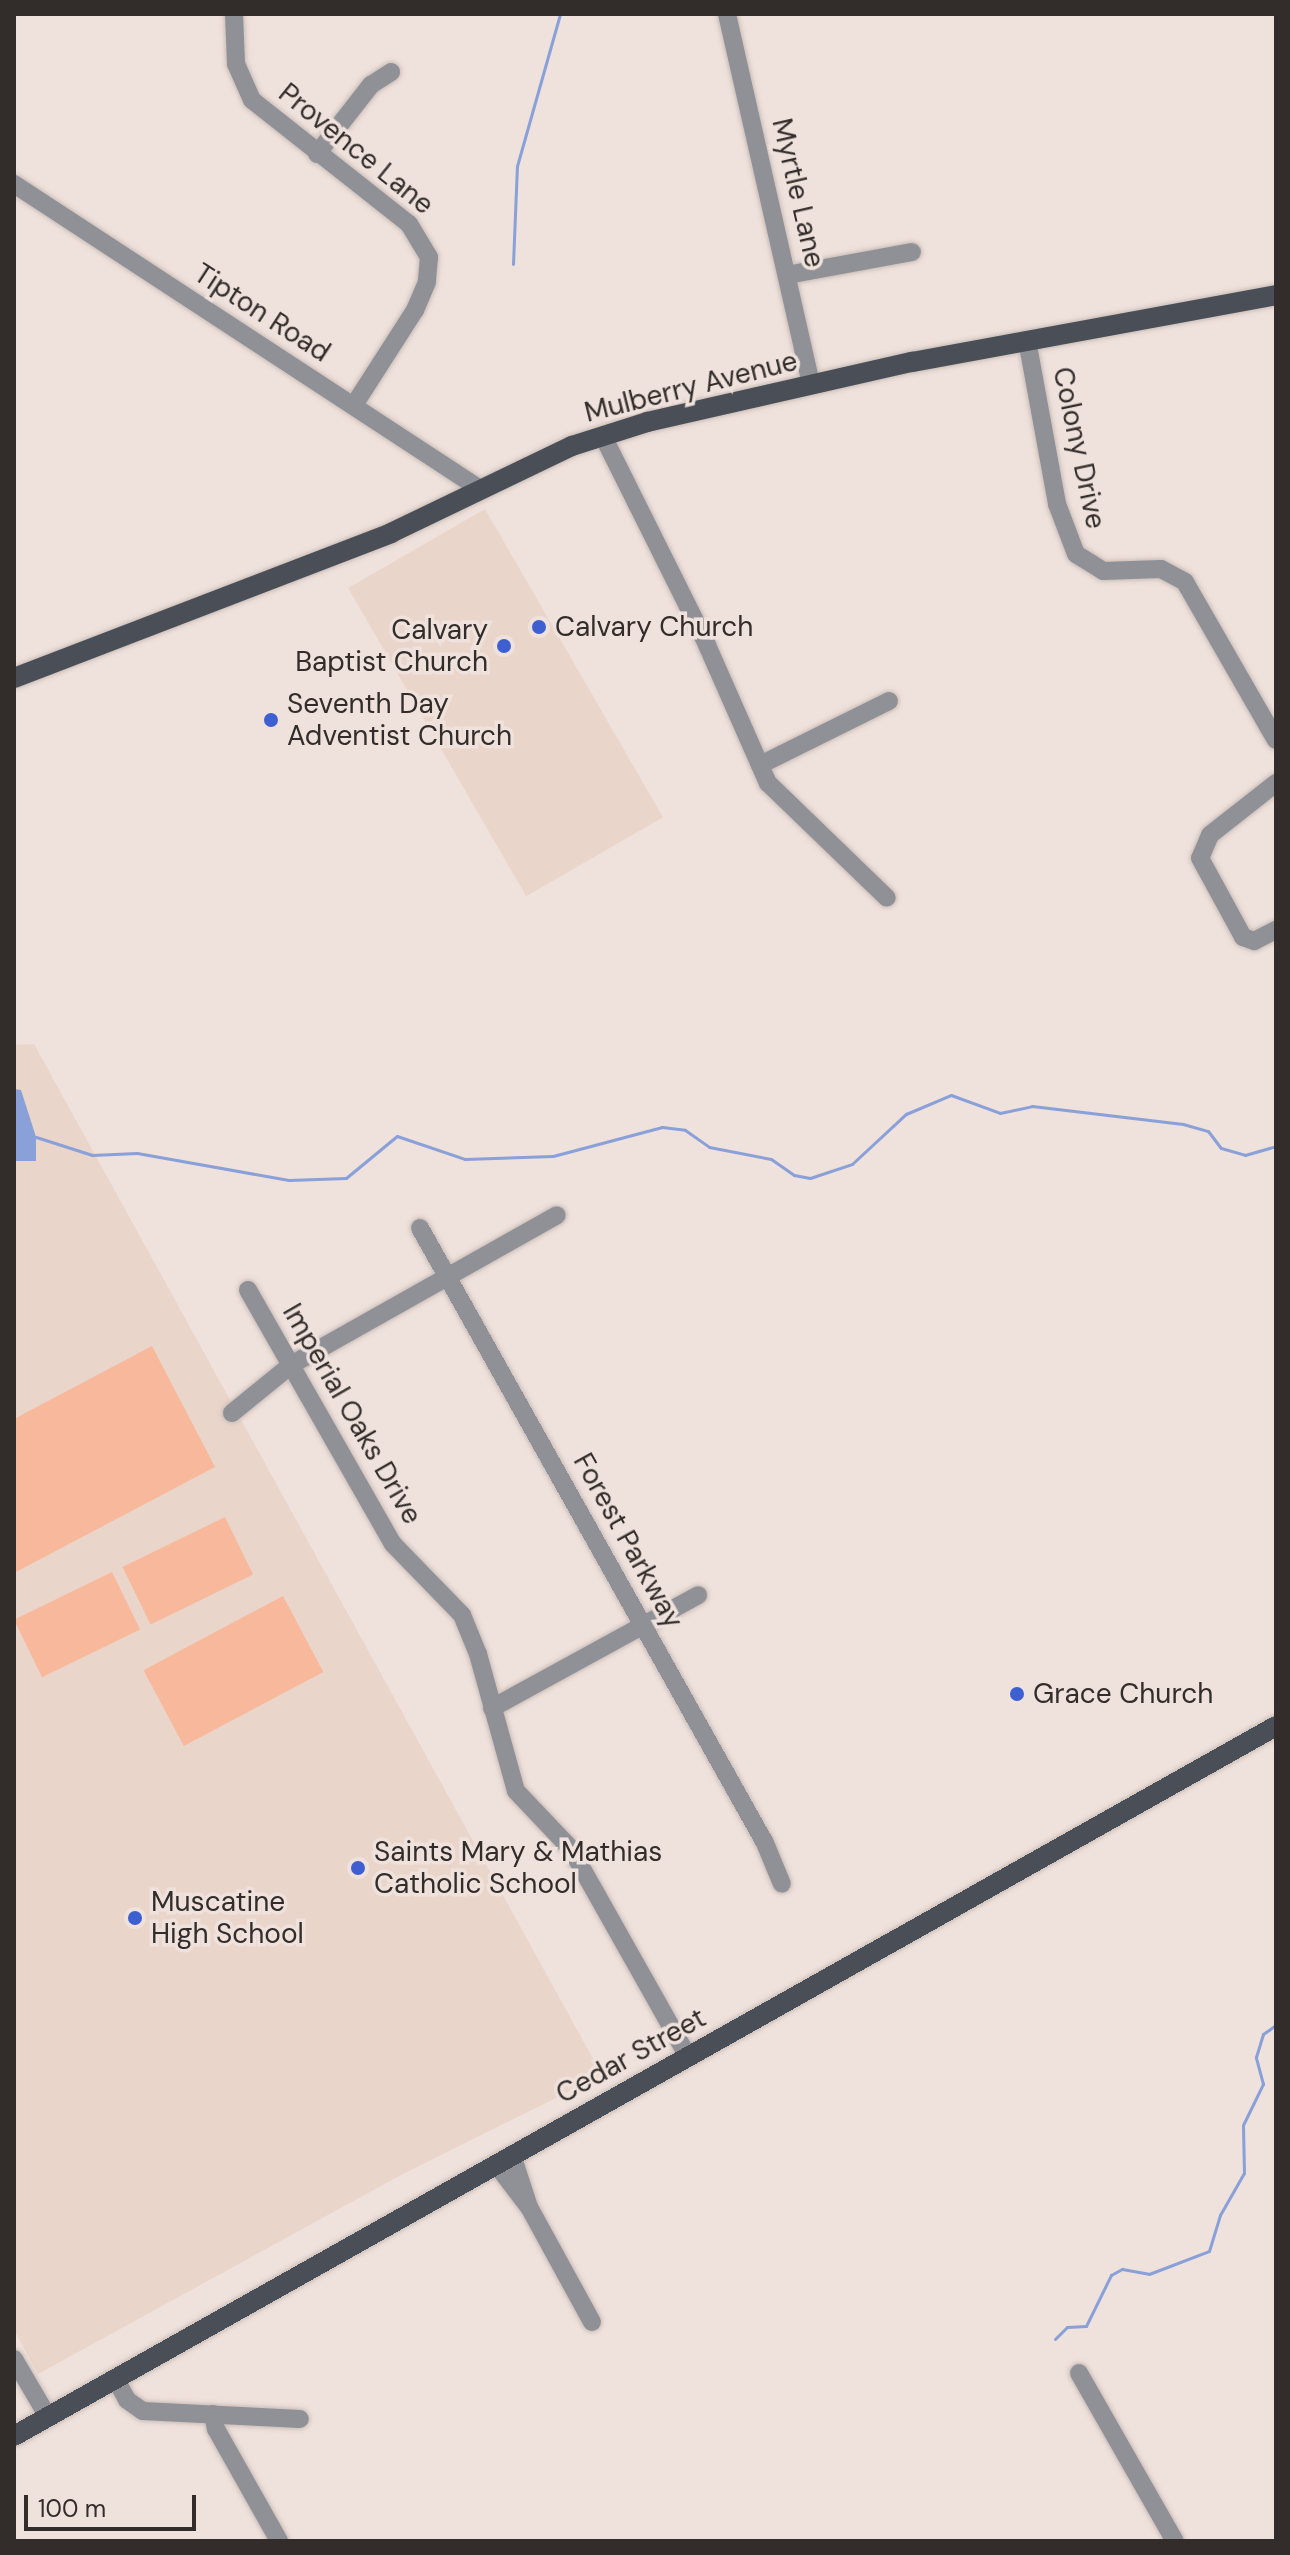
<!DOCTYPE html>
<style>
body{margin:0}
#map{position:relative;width:1290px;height:2555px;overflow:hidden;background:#efe1db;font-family:"DM Sans",sans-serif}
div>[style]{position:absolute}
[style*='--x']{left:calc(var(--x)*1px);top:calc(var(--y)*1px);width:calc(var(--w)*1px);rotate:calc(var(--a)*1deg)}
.built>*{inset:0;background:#ead5cb;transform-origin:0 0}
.green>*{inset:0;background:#f8b89b;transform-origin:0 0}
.water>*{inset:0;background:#89a0d9}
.stream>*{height:3px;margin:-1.5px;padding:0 1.5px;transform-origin:1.5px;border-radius:1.5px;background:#89a0d9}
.roads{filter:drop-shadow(0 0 2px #c9bdb8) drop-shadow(0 0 2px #c9bdb8)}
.minor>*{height:18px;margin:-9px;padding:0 9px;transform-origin:9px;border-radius:9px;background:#8f9196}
.major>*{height:20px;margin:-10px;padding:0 10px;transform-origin:10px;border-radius:10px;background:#4a4e56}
.dots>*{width:22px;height:22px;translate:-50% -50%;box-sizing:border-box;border:4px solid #efe1db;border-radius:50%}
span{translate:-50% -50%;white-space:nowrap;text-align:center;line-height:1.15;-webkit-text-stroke:7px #efe1db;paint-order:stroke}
.street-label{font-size:28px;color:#322d2b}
.poi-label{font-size:28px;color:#322d2b}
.left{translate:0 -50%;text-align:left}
.right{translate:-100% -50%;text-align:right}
.frame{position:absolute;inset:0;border:16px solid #322d2b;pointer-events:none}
.scale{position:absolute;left:24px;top:2495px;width:172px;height:36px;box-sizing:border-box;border:4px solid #322d2b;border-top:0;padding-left:10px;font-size:24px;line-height:28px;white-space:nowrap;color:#322d2b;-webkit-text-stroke:6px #efe1db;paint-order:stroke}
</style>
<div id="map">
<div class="built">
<i style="left:485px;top:509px;width:356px;height:158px;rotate:60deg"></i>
<i style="clip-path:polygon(34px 1044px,602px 2075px,401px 2175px,38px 2374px,14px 2330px,14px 1045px)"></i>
</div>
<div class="green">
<i style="clip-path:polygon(152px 1346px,215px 1467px,14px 1573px,14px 1419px)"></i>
<i style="left:225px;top:1517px;width:64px;height:114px;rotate:64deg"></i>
<i style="left:112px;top:1572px;width:64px;height:109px;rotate:64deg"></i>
<i style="left:283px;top:1596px;width:86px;height:158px;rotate:62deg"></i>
</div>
<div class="water">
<i style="clip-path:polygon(14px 1089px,21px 1090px,36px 1137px,36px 1161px,14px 1161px)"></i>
</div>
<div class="stream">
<i style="--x:513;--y:264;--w:98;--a:-87.7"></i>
<i style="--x:517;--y:166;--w:158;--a:-74.2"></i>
<i style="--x:36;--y:1137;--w:59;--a:17.8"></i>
<i style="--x:92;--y:1155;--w:45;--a:-2.5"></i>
<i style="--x:137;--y:1153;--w:154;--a:10.1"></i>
<i style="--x:289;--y:1180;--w:57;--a:-2"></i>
<i style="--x:346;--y:1178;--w:66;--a:-39.5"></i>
<i style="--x:397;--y:1136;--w:72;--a:18.7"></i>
<i style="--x:465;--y:1159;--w:88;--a:-2"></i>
<i style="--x:553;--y:1156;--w:113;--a:-14.9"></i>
<i style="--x:662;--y:1127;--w:23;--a:7"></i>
<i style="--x:685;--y:1130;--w:29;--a:35"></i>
<i style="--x:709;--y:1147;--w:63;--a:11"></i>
<i style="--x:771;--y:1159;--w:28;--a:35"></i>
<i style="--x:794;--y:1175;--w:16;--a:11"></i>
<i style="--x:810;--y:1178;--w:44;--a:-18.4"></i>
<i style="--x:852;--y:1164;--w:74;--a:-42.8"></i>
<i style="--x:906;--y:1114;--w:49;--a:-22.9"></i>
<i style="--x:951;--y:1095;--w:52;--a:20.2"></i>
<i style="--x:1000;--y:1113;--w:33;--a:-12"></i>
<i style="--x:1032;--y:1106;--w:152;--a:6.8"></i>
<i style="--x:1183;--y:1124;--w:26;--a:16"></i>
<i style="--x:1208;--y:1131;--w:21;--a:53"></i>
<i style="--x:1221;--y:1148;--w:25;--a:16"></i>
<i style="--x:1245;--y:1155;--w:32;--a:-16"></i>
<i style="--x:1055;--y:2339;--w:17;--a:-45"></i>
<i style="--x:1067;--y:2327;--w:19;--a:-3"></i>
<i style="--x:1086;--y:2326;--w:57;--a:-63.9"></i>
<i style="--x:1111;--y:2275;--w:13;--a:-29"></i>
<i style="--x:1122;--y:2269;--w:27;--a:10"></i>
<i style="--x:1149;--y:2274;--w:64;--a:-21"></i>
<i style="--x:1209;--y:2251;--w:38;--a:-73"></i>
<i style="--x:1220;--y:2215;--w:48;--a:-60.3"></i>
<i style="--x:1244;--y:2173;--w:48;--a:-91.2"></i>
<i style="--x:1243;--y:2125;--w:46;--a:-64"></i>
<i style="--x:1263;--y:2084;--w:28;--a:-105"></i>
<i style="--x:1256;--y:2057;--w:24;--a:-73"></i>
<i style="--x:1263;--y:2034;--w:16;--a:-35"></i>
</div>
<div class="roads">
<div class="minor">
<i style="--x:234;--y:14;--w:50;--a:87.7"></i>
<i style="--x:236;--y:64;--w:39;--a:66"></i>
<i style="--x:252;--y:100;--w:200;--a:38.3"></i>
<i style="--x:409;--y:224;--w:39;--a:59"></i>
<i style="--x:429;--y:257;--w:25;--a:95"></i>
<i style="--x:427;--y:282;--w:30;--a:113"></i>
<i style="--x:415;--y:310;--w:113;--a:122.7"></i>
<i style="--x:727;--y:14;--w:380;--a:77.2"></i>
<i style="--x:317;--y:154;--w:88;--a:-52"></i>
<i style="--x:371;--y:85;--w:24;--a:-33"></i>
<i style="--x:14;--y:184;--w:557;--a:33.21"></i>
<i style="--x:787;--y:275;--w:127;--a:-10.4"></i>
<i style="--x:1027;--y:340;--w:167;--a:79.6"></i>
<i style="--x:1057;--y:504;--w:53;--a:69.2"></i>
<i style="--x:1076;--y:554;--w:32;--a:32"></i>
<i style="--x:1103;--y:571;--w:58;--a:-2"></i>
<i style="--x:1161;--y:569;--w:27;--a:28"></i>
<i style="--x:1185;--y:582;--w:182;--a:60.1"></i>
<i style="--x:603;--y:436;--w:233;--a:63.5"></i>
<i style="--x:707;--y:645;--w:151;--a:66.2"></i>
<i style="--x:768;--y:783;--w:165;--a:44"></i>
<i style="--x:760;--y:765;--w:144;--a:-26.4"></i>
<i style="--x:1276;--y:783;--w:84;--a:141.8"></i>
<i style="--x:1210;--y:835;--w:25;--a:113"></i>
<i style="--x:1200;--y:858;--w:90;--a:61.4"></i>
<i style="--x:1243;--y:937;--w:12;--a:20"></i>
<i style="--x:1254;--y:941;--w:25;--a:-27"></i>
<i style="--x:420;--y:1228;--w:705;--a:60.71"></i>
<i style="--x:765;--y:1843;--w:44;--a:67.5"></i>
<i style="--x:248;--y:1290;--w:292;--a:60.3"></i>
<i style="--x:393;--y:1544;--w:99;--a:45.8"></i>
<i style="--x:462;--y:1615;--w:42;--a:67.7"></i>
<i style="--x:478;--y:1654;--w:142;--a:74.5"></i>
<i style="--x:516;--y:1791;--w:80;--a:46.5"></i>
<i style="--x:571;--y:1849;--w:239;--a:60.6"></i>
<i style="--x:232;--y:1413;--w:76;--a:-39.1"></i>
<i style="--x:291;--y:1365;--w:305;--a:-29.4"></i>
<i style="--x:492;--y:1708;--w:235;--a:-28.7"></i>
<i style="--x:512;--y:2155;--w:55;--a:71.9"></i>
<i style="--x:529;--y:2207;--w:131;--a:61.3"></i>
<i style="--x:496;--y:2164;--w:53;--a:52.7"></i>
<i style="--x:14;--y:2359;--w:67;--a:59.6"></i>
<i style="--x:1079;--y:2373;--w:193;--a:60.3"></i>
<i style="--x:115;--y:2378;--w:25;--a:61"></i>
<i style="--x:127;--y:2400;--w:19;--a:35"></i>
<i style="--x:143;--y:2411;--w:157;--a:2.9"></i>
<i style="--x:213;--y:2414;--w:15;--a:79"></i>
<i style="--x:216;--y:2429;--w:129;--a:60.6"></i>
</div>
<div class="major">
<i style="--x:14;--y:678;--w:404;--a:-21"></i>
<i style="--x:391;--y:533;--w:201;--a:-25.7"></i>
<i style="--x:572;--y:446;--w:79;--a:-17.7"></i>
<i style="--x:647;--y:422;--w:272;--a:-12.8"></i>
<i style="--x:912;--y:362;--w:370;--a:-10.4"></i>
<i style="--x:14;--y:2436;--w:1448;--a:-29.36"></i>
</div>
</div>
<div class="dots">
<i style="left:539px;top:627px;background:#3e5fd1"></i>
<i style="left:504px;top:646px;background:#3e5fd1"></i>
<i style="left:271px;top:720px;background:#3e5fd1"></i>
<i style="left:1017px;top:1694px;background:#3e5fd1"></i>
<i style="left:358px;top:1868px;background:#3e5fd1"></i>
<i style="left:135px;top:1918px;background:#3e5fd1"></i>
</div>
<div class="street-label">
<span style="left:356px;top:149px;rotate:39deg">Provence Lane</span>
<span style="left:798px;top:193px;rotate:77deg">Myrtle Lane</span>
<span style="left:262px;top:313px;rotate:33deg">Tipton Road</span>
<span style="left:691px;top:387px;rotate:-14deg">Mulberry Avenue</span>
<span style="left:1079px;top:448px;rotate:78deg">Colony Drive</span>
<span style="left:352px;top:1414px;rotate:60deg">Imperial Oaks Drive</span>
<span style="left:628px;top:1541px;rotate:61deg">Forest Parkway</span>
<span style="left:631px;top:2056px;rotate:-29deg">Cedar Street</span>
</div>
<div class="poi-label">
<span class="left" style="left:555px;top:627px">Calvary Church</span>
<span class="right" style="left:488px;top:646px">Calvary<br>Baptist Church</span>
<span class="left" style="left:287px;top:720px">Seventh Day<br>Adventist Church</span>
<span class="left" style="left:1033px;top:1694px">Grace Church</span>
<span class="left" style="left:374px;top:1868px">Saints Mary &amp; Mathias<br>Catholic School</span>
<span class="left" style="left:151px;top:1918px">Muscatine<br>High School</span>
</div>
<div class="frame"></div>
<div class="scale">100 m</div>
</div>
